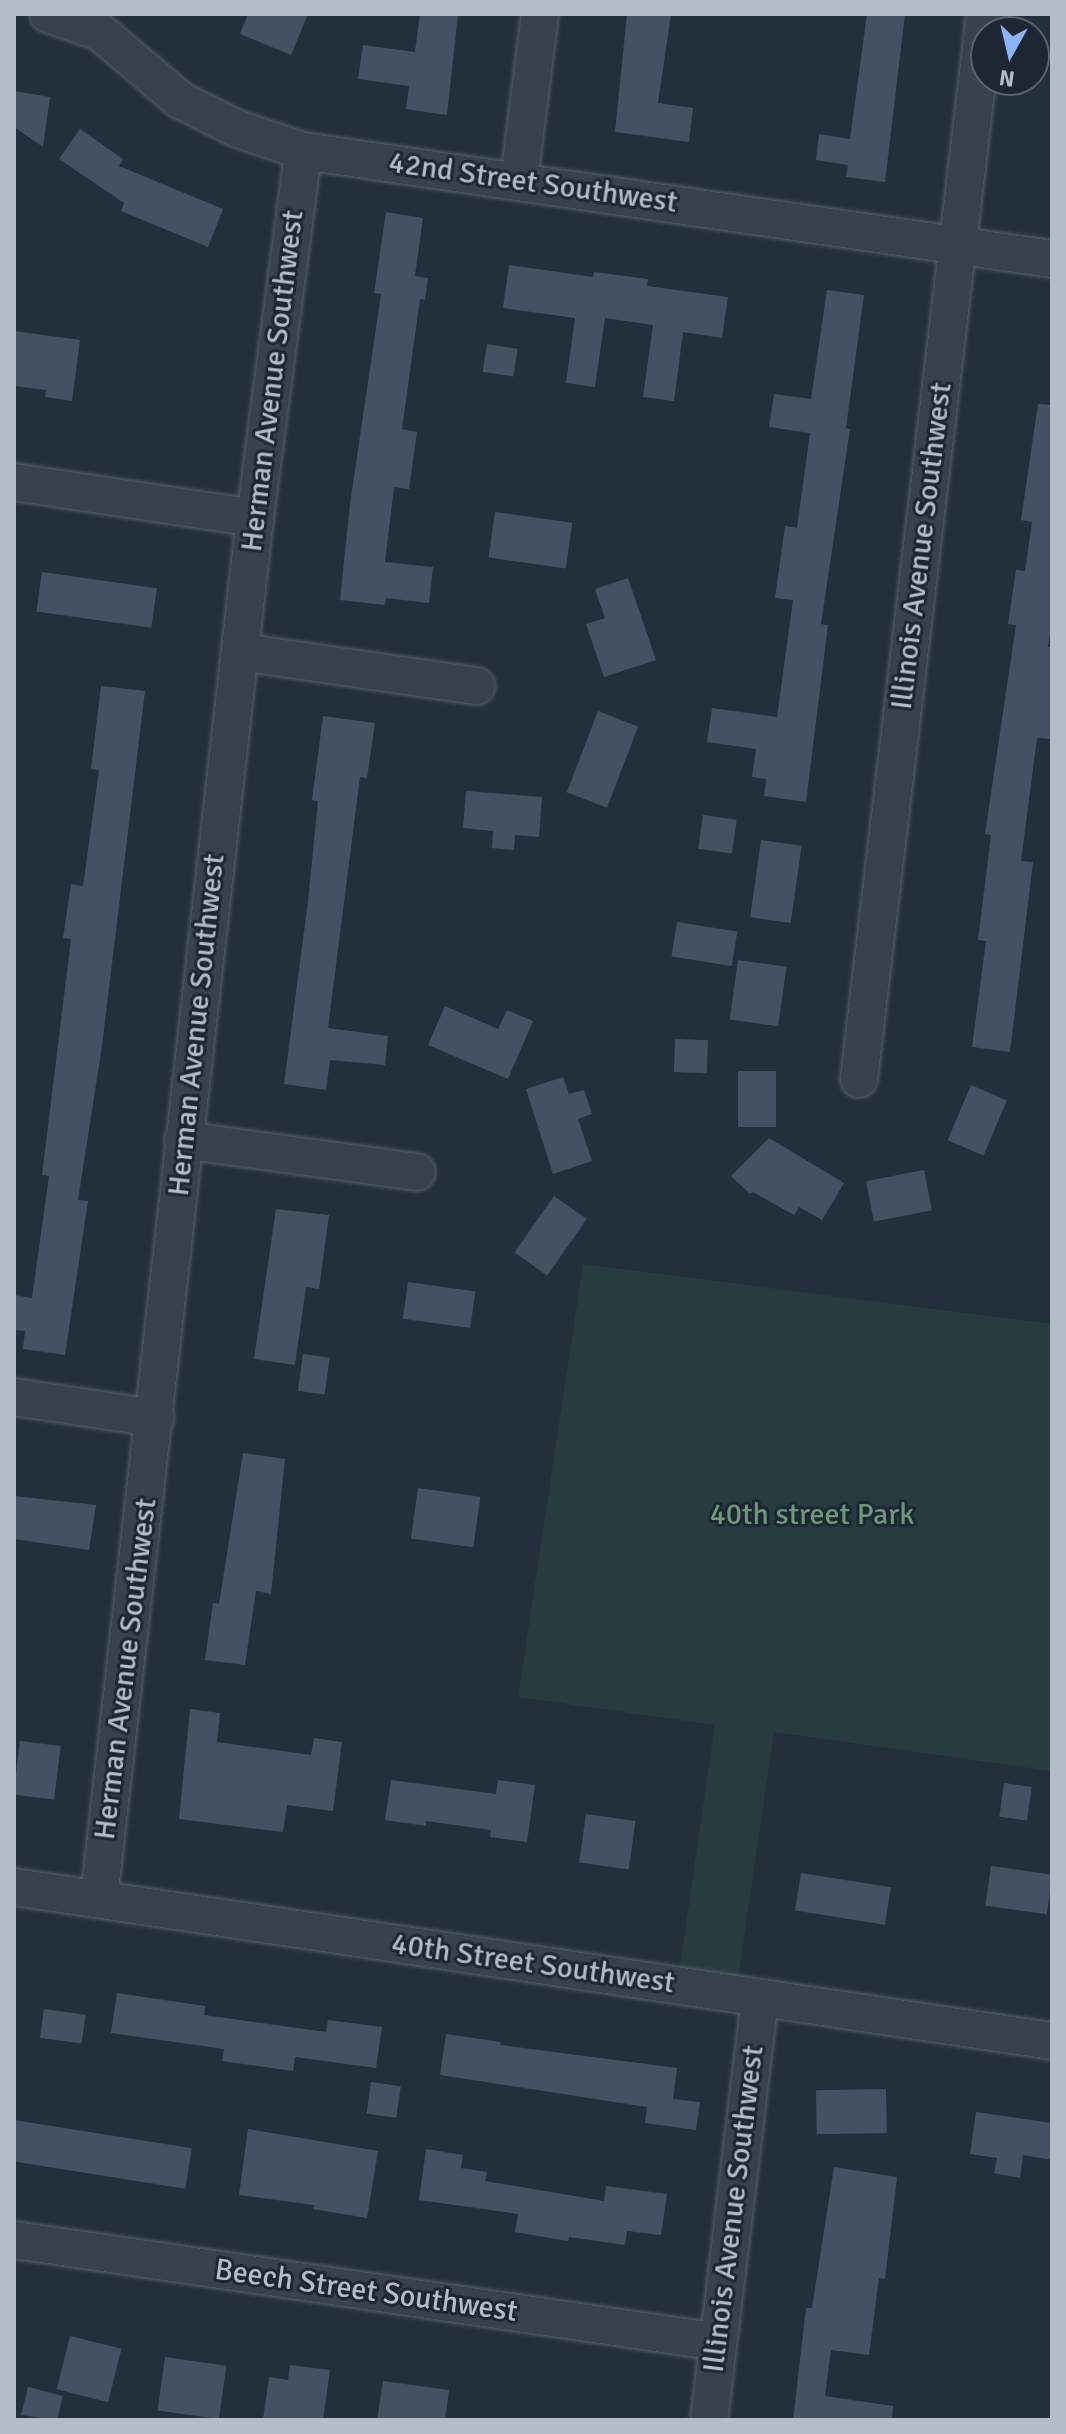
<!DOCTYPE html>
<style>
body{margin:0}
#map{position:relative;width:1066px;height:2434px;overflow:hidden;background:#242f3e;font-family:Signika,sans-serif}
div>[style]{position:absolute}
[style*='--x']{left:calc(var(--x)*1px);top:calc(var(--y)*1px);width:calc(var(--w)*1px);rotate:calc(var(--a)*1deg)}
.green>*{inset:0;background:#263c3f}
.building>*{inset:0;background:#455162;transform-origin:0 0}
.roads{filter:drop-shadow(0 0 2px #565f6c) drop-shadow(0 0 2px #565f6c)}
.street>*{height:36px;margin:-18px;padding:0 18px;transform-origin:18px;border-radius:18px;background:#38414e}
span{translate:-50% -50%;white-space:nowrap;text-align:center;line-height:1.15;-webkit-text-stroke:6px #1d2633;paint-order:stroke}
.street-label{font-size:30px;color:#b4bcc9}
.park-label{font-size:30px;color:#6b9a76}
.frame{position:absolute;inset:0;border:16px solid #b4bcc9;pointer-events:none}
.north{position:absolute;left:970px;top:16px;width:80px;height:80px;box-sizing:border-box;background:#1d2633;border:2px solid #59626f;border-radius:50%;rotate:188deg;font-size:22px;font-weight:700;line-height:32px;text-align:center;color:#b4bcc9}
.north::after{content:'';display:block;margin:auto;width:28px;height:36px;background:#8ab4f8;clip-path:polygon(50% 0,100% 100%,50% 72%,0 100%)}
</style>
<div id="map">
<div class="green">
<i style="clip-path:polygon(583px 1264px,1052px 1324px,1052px 1771px,774px 1732px,737px 1986px,677px 1986px,715px 1725px,518px 1697px)"></i>
</div>
<div class="building">
<i style="clip-path:polygon(248px 14px,308px 14px,291px 55px,240px 34px)"></i>
<i style="clip-path:polygon(420px 14px,458px 14px,447px 115px,406px 109px,409px 86px,358px 79px,363px 45px,415px 52px)"></i>
<i style="clip-path:polygon(627px 14px,671px 14px,658px 103px,693px 108px,689px 142px,615px 132px)"></i>
<i style="clip-path:polygon(867px 14px,905px 14px,885px 182px,846px 177px,848px 165px,816px 160px,819px 134px,850px 139px)"></i>
<i style="clip-path:polygon(14px 91px,50px 97px,43px 147px,14px 127px)"></i>
<i style="clip-path:polygon(80px 129px,123px 159px,119px 166px,223px 209px,208px 247px,121px 211px,124px 203px,59px 159px)"></i>
<i style="clip-path:polygon(386px 212px,423px 218px,415px 276px,428px 278px,425px 300px,420px 299px,402px 429px,417px 432px,409px 489px,394px 487px,385px 562px,433px 567px,429px 603px,386px 598px,385px 605px,340px 600px,350px 504px,381px 294px,374px 293px)"></i>
<i style="clip-path:polygon(509px 265px,593px 277px,594px 272px,648px 279px,647px 286px,728px 297px,722px 338px,683px 332px,674px 401px,643px 397px,653px 325px,605px 318px,595px 387px,566px 383px,575px 318px,503px 308px)"></i>
<i style="clip-path:polygon(827px 290px,864px 295px,846px 428px,850px 429px,821px 624px,828px 625px,806px 802px,764px 796px,766px 779px,752px 777px,756px 749px,707px 742px,712px 708px,777px 717px,793px 600px,775px 598px,785px 526px,797px 528px,810px 433px,769px 427px,774px 394px,811px 399px)"></i>
<i style="clip-path:polygon(14px 331px,80px 340px,72px 401px,45px 397px,46px 390px,14px 386px)"></i>
<i style="left:487px;top:344px;width:31px;height:28px;rotate:9deg"></i>
<i style="clip-path:polygon(1038px 404px,1052px 405px,1052px 618px,1048px 647px,1052px 647px,1052px 723px,1050px 739px,1037px 738px,1021px 861px,1033px 862px,1010px 1052px,972px 1047px,986px 941px,978px 940px,991px 835px,985px 834px,1016px 625px,1008px 624px,1016px 570px,1025px 571px,1032px 522px,1021px 520px)"></i>
<i style="left:495px;top:512px;width:78px;height:46px;rotate:8deg"></i>
<i style="left:42px;top:572px;width:116px;height:40px;rotate:8deg"></i>
<i style="clip-path:polygon(628px 578px,656px 660px,604px 677px,586px 624px,605px 618px,595px 589px)"></i>
<i style="clip-path:polygon(101px 686px,145px 691px,102px 1046px,78px 1200px,88px 1201px,65px 1355px,23px 1349px,25px 1331px,14px 1330px,14px 1295px,32px 1298px,49px 1176px,42px 1175px,71px 939px,63px 938px,71px 884px,83px 886px,99px 770px,91px 769px)"></i>
<i style="left:598px;top:711px;width:43px;height:87px;rotate:21deg"></i>
<i style="clip-path:polygon(323px 716px,375px 723px,367px 778px,360px 777px,328px 1028px,388px 1036px,385px 1065px,330px 1060px,326px 1090px,284px 1084px,308px 901px,318px 801px,312px 800px)"></i>
<i style="clip-path:polygon(466px 791px,542px 797px,539px 837px,515px 835px,514px 850px,492px 848px,493px 831px,463px 828px)"></i>
<i style="left:703px;top:815px;width:34px;height:34px;rotate:8deg"></i>
<i style="left:761px;top:840px;width:41px;height:78px;rotate:8deg"></i>
<i style="left:677px;top:922px;width:61px;height:35px;rotate:9deg"></i>
<i style="left:738px;top:960px;width:49px;height:60px;rotate:8deg"></i>
<i style="clip-path:polygon(445px 1006px,498px 1029px,507px 1010px,533px 1021px,508px 1079px,428px 1045px)"></i>
<i style="left:675px;top:1039px;width:33px;height:33px;rotate:2deg"></i>
<i style="left:776px;top:1071px;width:56px;height:38px;rotate:90deg"></i>
<i style="clip-path:polygon(563px 1077px,569px 1094px,584px 1090px,592px 1114px,578px 1119px,592px 1161px,553px 1174px,526px 1089px)"></i>
<i style="left:971px;top:1085px;width:39px;height:60px;rotate:23deg"></i>
<i style="clip-path:polygon(769px 1138px,844px 1183px,822px 1220px,799px 1207px,794px 1215px,753px 1192px,750px 1194px,731px 1176px)"></i>
<i style="left:924px;top:1170px;width:41px;height:59px;rotate:79deg"></i>
<i style="left:554px;top:1196px;width:40px;height:69px;rotate:35deg"></i>
<i style="clip-path:polygon(276px 1209px,329px 1215px,319px 1289px,306px 1287px,295px 1365px,254px 1359px)"></i>
<i style="left:408px;top:1282px;width:68px;height:37px;rotate:8deg"></i>
<i style="left:303px;top:1354px;width:27px;height:37px;rotate:8deg"></i>
<i style="clip-path:polygon(243px 1453px,285px 1459px,271px 1594px,256px 1591px,245px 1665px,205px 1660px,213px 1603px,219px 1604px)"></i>
<i style="left:418px;top:1488px;width:63px;height:51px;rotate:8deg"></i>
<i style="clip-path:polygon(14px 1496px,96px 1505px,89px 1550px,14px 1539px)"></i>
<i style="clip-path:polygon(190px 1709px,220px 1713px,217px 1742px,311px 1755px,314px 1738px,342px 1742px,333px 1811px,287px 1805px,283px 1832px,179px 1819px)"></i>
<i style="left:20px;top:1741px;width:41px;height:54px;rotate:7deg"></i>
<i style="clip-path:polygon(391px 1780px,496px 1794px,498px 1780px,535px 1785px,527px 1842px,490px 1837px,491px 1830px,426px 1821px,426px 1826px,385px 1820px)"></i>
<i style="left:1004px;top:1783px;width:28px;height:34px;rotate:8deg"></i>
<i style="left:586px;top:1814px;width:50px;height:49px;rotate:8deg"></i>
<i style="left:991px;top:1866px;width:62px;height:40px;rotate:8deg"></i>
<i style="left:801px;top:1873px;width:91px;height:38px;rotate:9deg"></i>
<i style="clip-path:polygon(117px 1993px,205px 2006px,204px 2015px,326px 2032px,328px 2020px,382px 2027px,376px 2068px,295px 2057px,293px 2071px,222px 2061px,224px 2049px,111px 2033px)"></i>
<i style="left:44px;top:2009px;width:42px;height:29px;rotate:8deg"></i>
<i style="clip-path:polygon(446px 2034px,501px 2042px,500px 2045px,677px 2068px,673px 2099px,700px 2102px,696px 2130px,645px 2123px,647px 2107px,440px 2075px)"></i>
<i style="left:371px;top:2082px;width:30px;height:32px;rotate:8deg"></i>
<i style="left:886px;top:2089px;width:44px;height:70px;rotate:89deg"></i>
<i style="clip-path:polygon(976px 2112px,1052px 2123px,1052px 2160px,1023px 2155px,1020px 2178px,994px 2173px,997px 2158px,970px 2154px)"></i>
<i style="left:14px;top:2120px;width:180px;height:41px;rotate:9deg"></i>
<i style="clip-path:polygon(248px 2129px,378px 2151px,367px 2218px,313px 2209px,314px 2205px,239px 2195px)"></i>
<i style="clip-path:polygon(426px 2149px,463px 2155px,461px 2168px,487px 2172px,485px 2181px,604px 2201px,606px 2186px,667px 2194px,661px 2235px,627px 2231px,625px 2245px,569px 2237px,568px 2241px,515px 2232px,518px 2214px,419px 2200px)"></i>
<i style="clip-path:polygon(834px 2167px,897px 2177px,885px 2279px,879px 2278px,869px 2355px,831px 2350px,825px 2396px,893px 2406px,892px 2420px,793px 2420px,806px 2308px,812px 2308px)"></i>
<i style="left:70px;top:2336px;width:53px;height:55px;rotate:14deg"></i>
<i style="left:165px;top:2357px;width:62px;height:54px;rotate:8deg"></i>
<i style="clip-path:polygon(290px 2365px,330px 2370px,323px 2420px,263px 2420px,269px 2377px,288px 2380px)"></i>
<i style="clip-path:polygon(383px 2381px,449px 2390px,445px 2420px,377px 2420px)"></i>
<i style="clip-path:polygon(28px 2387px,63px 2396px,57px 2420px,21px 2415px)"></i>
</div>
<div class="roads">
<div class="street">
<i style="--x:48;--y:14;--w:55;--a:19.1"></i>
<i style="--x:100;--y:32;--w:105;--a:40.4"></i>
<i style="--x:180;--y:100;--w:65;--a:26.6"></i>
<i style="--x:238;--y:129;--w:69;--a:18.7"></i>
<i style="--x:303;--y:151;--w:757;--a:8.21"></i>
<i style="--x:519;--y:180;--w:167;--a:-82.8"></i>
<i style="--x:14;--y:482;--w:244;--a:8.5"></i>
<i style="--x:240;--y:652;--w:239;--a:8.2"></i>
<i style="--x:859;--y:1079;--w:1072;--a:-83.25"></i>
<i style="--x:183;--y:1140;--w:236;--a:7.8"></i>
<i style="--x:14;--y:1397;--w:143;--a:8.5"></i>
<i style="--x:14;--y:1887;--w:1049;--a:8.44"></i>
<i style="--x:99;--y:1899;--w:1390;--a:-83.56"></i>
<i style="--x:255;--y:518;--w:370;--a:-82.5"></i>
<i style="--x:14;--y:2240;--w:711;--a:8.24"></i>
<i style="--x:709;--y:2420;--w:425;--a:-83.1"></i>
</div>
</div>
<div class="street-label">
<span style="left:533px;top:183px;rotate:8deg">42nd Street Southwest</span>
<span style="left:273px;top:381px;rotate:-83deg">Herman Avenue Southwest</span>
<span style="left:922px;top:546px;rotate:-83deg">Illinois Avenue Southwest</span>
<span style="left:197px;top:1025px;rotate:-84deg">Herman Avenue Southwest</span>
<span style="left:126px;top:1669px;rotate:-83deg">Herman Avenue Southwest</span>
<span style="left:533px;top:1964px;rotate:8deg">40th Street Southwest</span>
<span style="left:734px;top:2209px;rotate:-83deg">Illinois Avenue Southwest</span>
<span style="left:366px;top:2291px;rotate:8deg">Beech Street Southwest</span>
</div>
<div class="park-label">
<span style="left:812px;top:1515px">40th street Park</span>
</div>
<div class="frame"></div>
<div class="north">N</div>
</div>
